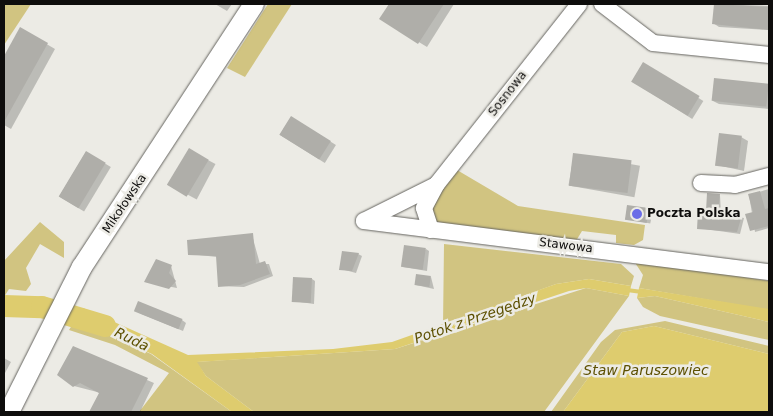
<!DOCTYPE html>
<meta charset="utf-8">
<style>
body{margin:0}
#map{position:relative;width:773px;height:416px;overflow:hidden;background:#ecebe5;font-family:"DejaVu Sans",sans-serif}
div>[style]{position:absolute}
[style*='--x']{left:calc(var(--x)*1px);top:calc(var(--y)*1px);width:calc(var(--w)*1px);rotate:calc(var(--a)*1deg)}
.green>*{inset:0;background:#d1c481}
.water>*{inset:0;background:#decc6e}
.shadow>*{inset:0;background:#0003;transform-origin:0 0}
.stream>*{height:4px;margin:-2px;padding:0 2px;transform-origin:2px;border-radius:2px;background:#decc6e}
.river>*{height:22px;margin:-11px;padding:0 11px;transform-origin:11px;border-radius:11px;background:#decc6e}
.building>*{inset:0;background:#afaea9;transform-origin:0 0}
.roads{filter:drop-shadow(0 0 1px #65645f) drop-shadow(0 0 1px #65645f)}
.minor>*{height:16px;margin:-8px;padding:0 8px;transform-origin:8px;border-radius:8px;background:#fff}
.major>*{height:20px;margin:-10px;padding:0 10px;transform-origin:10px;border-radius:10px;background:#fff}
.dots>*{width:14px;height:14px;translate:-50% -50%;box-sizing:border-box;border:2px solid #ecebe5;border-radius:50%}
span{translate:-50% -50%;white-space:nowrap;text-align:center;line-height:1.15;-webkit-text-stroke:5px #ecebe5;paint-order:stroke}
.street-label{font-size:12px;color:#0e0d0c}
.poi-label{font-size:12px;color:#0e0d0c;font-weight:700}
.left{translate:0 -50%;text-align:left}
.water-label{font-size:14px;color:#5d5002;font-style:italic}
.frame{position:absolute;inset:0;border:5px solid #0e0d0c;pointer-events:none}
</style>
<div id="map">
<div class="green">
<i style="clip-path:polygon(4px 4px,31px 4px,4px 45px)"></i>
<i style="clip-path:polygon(268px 4px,292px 4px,245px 77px,227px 68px)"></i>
<i style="clip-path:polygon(457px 170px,518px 206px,645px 225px,643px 240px,634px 245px,616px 243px,616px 235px,582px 231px,576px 241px,439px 224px,433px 219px,431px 204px)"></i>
<i style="clip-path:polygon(40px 222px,64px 242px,64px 258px,40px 244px,26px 268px,31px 284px,26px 291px,9px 289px,4px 297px,4px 261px)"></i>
<i style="clip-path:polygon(444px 244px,621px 264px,634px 276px,631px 286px,589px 279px,556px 284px,443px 325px)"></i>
<i style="clip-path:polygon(632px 258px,769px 281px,769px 310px,639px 288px,643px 275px)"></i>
<i style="clip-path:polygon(586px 288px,629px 296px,544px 412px,254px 412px,206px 376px,196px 362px,395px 349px)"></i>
<i style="clip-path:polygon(655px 296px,769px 322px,769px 340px,660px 316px,643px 307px,637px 298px)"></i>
<i style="clip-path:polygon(76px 319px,151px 354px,232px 412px,139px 412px,169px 373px,115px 345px,69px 330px)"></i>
<i style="clip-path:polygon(665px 321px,769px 346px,769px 354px,654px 326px,622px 332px,563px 412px,551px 412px,601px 342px,615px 330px)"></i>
</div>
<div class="water">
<i style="clip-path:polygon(589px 279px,631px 286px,629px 296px,586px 288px,569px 291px,395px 349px,197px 362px,206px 376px,254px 412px,232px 412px,152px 354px,76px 319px,83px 308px,188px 355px,333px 349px,392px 342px,556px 284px)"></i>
<i style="clip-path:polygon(639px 288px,769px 309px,769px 322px,655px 296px,637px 298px)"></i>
<i style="clip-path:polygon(4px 297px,7px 297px,56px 302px,48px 315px,4px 310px)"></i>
<i style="clip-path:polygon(654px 326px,769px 354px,769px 412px,563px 412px,622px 332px)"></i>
</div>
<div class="shadow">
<i style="clip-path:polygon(215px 4px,232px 4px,227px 11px)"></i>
<i style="clip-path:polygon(389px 4px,454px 4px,427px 47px,381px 19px)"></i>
<i style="clip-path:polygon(715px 4px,769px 6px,769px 30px,719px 27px,713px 23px)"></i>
<i style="clip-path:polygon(21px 29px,55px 49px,11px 129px,4px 125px,4px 59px)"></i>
<i style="left:644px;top:64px;width:70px;height:21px;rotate:32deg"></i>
<i style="clip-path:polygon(715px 80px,769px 85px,769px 109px,719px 104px,713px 101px)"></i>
<i style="left:291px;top:117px;width:53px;height:21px;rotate:32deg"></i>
<i style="clip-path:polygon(741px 137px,748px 141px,744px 171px,717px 165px)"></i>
<i style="left:189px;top:150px;width:30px;height:40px;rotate:28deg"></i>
<i style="left:86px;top:152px;width:29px;height:52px;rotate:31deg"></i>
<i style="left:574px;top:154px;width:67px;height:32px;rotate:10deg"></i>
<i style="clip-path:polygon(769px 189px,769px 228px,755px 232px,749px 195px)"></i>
<i style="clip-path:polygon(720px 195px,721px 214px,744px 218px,740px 234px,698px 228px)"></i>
<i style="left:628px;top:207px;width:25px;height:12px;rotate:11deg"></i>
<i style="clip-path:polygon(252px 235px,260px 264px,269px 264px,273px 276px,244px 287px,219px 286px,217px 257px,190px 254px)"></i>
<i style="clip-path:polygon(426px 249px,429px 251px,427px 271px,403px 267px)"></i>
<i style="clip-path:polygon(358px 254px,362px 256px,356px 273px,341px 269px)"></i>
<i style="clip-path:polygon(171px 266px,177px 288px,146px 282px)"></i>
<i style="clip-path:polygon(431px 277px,434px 289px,416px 285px)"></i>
<i style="clip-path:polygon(312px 279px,315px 281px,314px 304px,293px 301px)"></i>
<i style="clip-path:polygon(139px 313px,182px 320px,186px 323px,183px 331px)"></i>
<i style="clip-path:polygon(73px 348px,154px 383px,140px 412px,91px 412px,101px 393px,74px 386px)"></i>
<i style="clip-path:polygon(4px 358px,11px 362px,5px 373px,4px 373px)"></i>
</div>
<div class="stream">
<i style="--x:627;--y:290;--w:15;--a:8"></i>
</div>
<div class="river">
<i style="--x:4;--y:306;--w:38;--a:2"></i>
<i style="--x:42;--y:307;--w:66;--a:16.8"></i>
</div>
<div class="building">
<i style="clip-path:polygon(389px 4px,444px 4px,418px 44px,379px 19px)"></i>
<i style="clip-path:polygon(714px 4px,769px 7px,769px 30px,712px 24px)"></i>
<i style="clip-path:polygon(20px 27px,48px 43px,4px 122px,4px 56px)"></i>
<i style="left:643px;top:62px;width:66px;height:23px;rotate:31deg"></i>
<i style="left:714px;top:78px;width:55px;height:23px;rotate:6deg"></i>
<i style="left:291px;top:116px;width:47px;height:22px;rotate:32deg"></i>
<i style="left:719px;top:133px;width:23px;height:33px;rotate:7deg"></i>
<i style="left:189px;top:148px;width:23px;height:43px;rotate:31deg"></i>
<i style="left:86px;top:151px;width:23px;height:53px;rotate:31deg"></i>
<i style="left:573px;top:153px;width:59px;height:33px;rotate:7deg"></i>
<i style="clip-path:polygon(760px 191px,765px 209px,769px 208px,769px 226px,750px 231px,745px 214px,753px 212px,748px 194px)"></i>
<i style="clip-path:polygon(707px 193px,720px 194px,718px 213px,742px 215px,737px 232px,697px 229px,698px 211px,706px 211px)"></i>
<i style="left:627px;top:205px;width:22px;height:15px;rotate:8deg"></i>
<i style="clip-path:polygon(253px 233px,256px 264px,265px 261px,270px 274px,240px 285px,218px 287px,216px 256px,188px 255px,187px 240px)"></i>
<i style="left:404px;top:245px;width:22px;height:22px;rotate:8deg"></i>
<i style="clip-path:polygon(342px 251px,359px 253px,352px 271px,339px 270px)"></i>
<i style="clip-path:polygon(156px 259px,172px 265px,169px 273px,176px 281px,169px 289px,144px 282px)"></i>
<i style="left:416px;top:274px;width:15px;height:11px;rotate:8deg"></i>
<i style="left:293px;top:277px;width:19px;height:25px;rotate:3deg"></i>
<i style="left:138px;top:301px;width:48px;height:11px;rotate:22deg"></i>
<i style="clip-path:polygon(73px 346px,148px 378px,131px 412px,89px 412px,99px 393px,80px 383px,73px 387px,57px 375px)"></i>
</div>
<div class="roads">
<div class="minor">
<i style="--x:602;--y:4;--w:64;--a:37.4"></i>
<i style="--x:653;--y:43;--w:117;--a:5.9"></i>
<i style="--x:701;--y:183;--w:34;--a:3"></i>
<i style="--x:735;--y:185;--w:35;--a:-15"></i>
<i style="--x:364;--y:221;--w:408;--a:7.2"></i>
<i style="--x:364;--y:221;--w:78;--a:-26.6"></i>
<i style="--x:431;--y:230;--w:23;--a:-108"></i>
<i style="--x:424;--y:208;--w:27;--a:-62"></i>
<i style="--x:437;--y:184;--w:229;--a:-51.7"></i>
</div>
<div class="major">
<i style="--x:9;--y:412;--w:162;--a:-63.3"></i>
<i style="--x:82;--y:267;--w:314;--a:-56.8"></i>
</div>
</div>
<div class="dots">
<i style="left:637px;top:214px;background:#6b6de7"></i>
</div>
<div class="street-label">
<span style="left:508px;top:94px;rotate:-52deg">Sosnowa</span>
<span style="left:125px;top:204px;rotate:-56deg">Mikołowska</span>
<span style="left:566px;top:246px;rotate:7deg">Stawowa</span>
</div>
<div class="poi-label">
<span class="left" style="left:647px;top:214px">Poczta Polska</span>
</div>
<div class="water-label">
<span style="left:475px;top:318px;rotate:-19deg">Potok z Przegędzy</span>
<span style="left:132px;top:339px;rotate:26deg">Ruda</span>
<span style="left:646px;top:370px">Staw Paruszowiec</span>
</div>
<div class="frame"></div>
</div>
